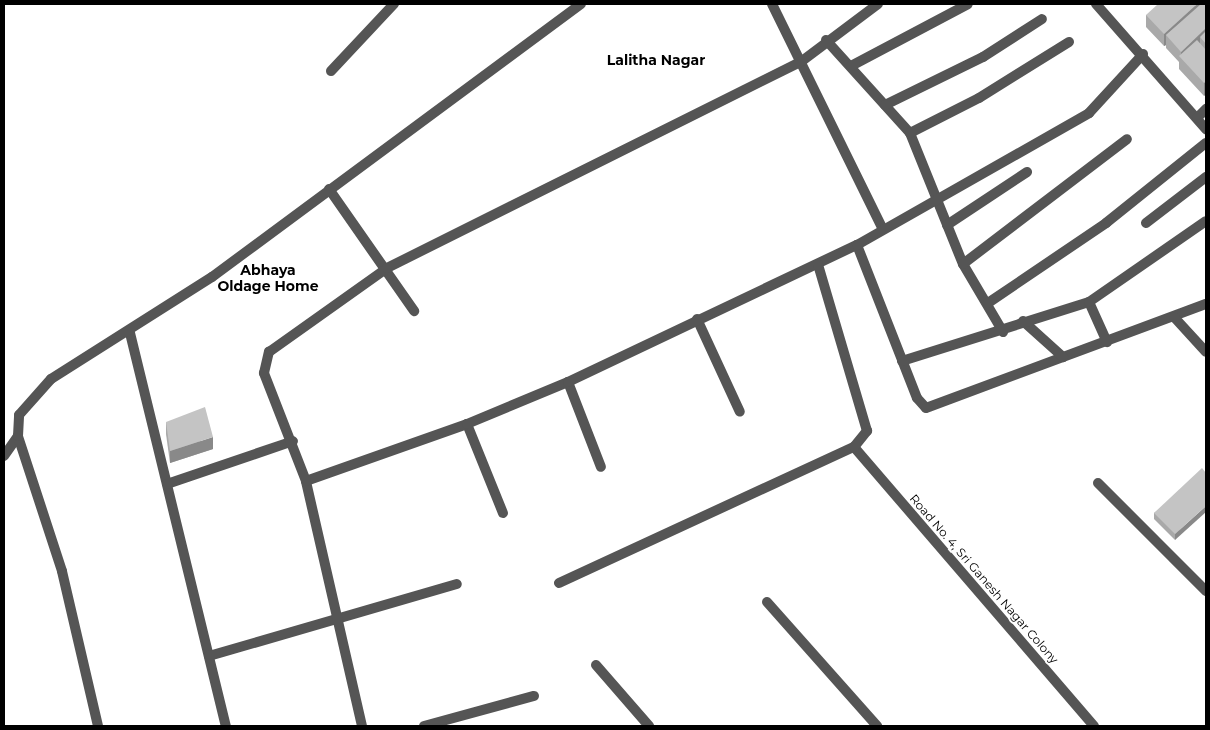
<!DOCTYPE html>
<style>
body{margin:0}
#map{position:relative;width:1210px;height:730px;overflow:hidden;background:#fff;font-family:Montserrat,sans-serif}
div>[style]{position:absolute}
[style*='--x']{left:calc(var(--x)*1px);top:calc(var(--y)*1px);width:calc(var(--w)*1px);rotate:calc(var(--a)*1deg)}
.street>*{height:10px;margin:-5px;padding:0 5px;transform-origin:5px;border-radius:5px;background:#555}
.wall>*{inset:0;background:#a9a9a9}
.shaded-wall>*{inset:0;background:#898989}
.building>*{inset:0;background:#c4c4c4}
span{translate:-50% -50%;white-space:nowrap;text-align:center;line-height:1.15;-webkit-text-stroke:4px #fff;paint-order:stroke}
.street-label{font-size:12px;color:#000}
.neighbourhood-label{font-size:14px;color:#000;font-weight:700}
.frame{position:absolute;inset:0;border:5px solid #000;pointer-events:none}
</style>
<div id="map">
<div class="street">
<i style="--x:772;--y:4;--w:250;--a:63.8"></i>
<i style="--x:1096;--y:4;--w:167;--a:48.7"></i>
<i style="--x:826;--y:40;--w:125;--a:47.9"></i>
<i style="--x:910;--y:133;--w:141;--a:68"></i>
<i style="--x:963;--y:264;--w:79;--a:59.5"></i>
<i style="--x:851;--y:66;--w:132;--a:-27.9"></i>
<i style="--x:331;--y:71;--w:92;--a:-46.8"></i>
<i style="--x:885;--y:105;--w:109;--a:-26.1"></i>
<i style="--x:983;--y:57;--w:70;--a:-32.8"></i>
<i style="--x:1197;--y:118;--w:13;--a:-45"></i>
<i style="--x:910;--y:133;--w:77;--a:-26.9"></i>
<i style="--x:979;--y:98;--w:106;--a:-31.9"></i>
<i style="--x:329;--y:189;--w:149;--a:55.1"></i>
<i style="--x:1146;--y:223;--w:76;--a:-37.5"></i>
<i style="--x:947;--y:225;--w:96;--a:-33.5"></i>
<i style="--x:857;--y:245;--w:164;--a:68.6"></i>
<i style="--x:917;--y:398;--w:13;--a:48"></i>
<i style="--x:926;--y:408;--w:299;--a:-20.4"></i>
<i style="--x:963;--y:264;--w:206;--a:-37.3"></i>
<i style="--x:1089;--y:302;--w:44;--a:65.8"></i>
<i style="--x:988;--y:303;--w:143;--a:-34.1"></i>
<i style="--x:1106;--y:223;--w:128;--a:-38.7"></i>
<i style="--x:1174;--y:317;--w:47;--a:47.6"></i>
<i style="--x:697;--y:319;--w:102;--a:65.2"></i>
<i style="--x:1023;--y:321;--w:54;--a:42"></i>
<i style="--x:130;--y:333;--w:405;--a:76.3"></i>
<i style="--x:902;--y:361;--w:196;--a:-17.5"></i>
<i style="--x:1089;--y:302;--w:142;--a:-34.7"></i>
<i style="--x:568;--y:382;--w:91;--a:68.8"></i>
<i style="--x:467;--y:424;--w:96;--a:68"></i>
<i style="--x:854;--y:447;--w:368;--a:49.3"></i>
<i style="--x:4;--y:456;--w:24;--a:-55"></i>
<i style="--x:306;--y:481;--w:171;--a:-19.5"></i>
<i style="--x:467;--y:424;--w:109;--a:-22.6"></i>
<i style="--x:568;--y:382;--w:320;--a:-25.4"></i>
<i style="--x:857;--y:245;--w:267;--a:-29.6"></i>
<i style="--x:1089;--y:113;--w:80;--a:-47.5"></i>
<i style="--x:1098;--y:483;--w:153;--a:45"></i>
<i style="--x:167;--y:484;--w:133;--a:-18.8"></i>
<i style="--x:559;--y:583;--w:325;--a:-24.8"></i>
<i style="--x:854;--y:447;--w:21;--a:-51"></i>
<i style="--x:867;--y:431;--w:174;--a:-106.4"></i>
<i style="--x:767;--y:602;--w:166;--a:48.4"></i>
<i style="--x:209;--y:656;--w:258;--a:-16.2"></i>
<i style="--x:596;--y:665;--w:81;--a:49"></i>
<i style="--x:98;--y:726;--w:159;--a:-103.1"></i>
<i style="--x:62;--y:571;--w:142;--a:-108.1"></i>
<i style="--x:18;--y:436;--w:21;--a:-87"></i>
<i style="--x:19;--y:415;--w:48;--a:-48.4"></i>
<i style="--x:51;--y:379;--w:191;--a:-32.4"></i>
<i style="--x:212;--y:277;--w:459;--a:-36.5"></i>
<i style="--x:362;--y:726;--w:251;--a:-102.9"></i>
<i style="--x:306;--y:481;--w:116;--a:-111.3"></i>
<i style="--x:264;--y:373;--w:22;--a:-77"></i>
<i style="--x:269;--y:352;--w:145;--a:-35.4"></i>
<i style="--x:387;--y:268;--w:464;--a:-26.5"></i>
<i style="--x:802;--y:61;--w:95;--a:-36.9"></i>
<i style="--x:424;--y:726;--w:114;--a:-15.3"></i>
</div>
<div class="wall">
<i style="clip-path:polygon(1206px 4px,1206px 94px,1204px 96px,1179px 69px,1179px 62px,1166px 48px,1166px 45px,1164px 46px,1146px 27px,1146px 15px)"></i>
<i style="clip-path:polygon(166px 422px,213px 449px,170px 463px,166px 434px)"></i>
<i style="clip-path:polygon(1206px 473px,1175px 540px,1154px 519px,1154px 513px)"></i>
</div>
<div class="shaded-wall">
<i style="clip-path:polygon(1197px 4px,1203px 4px,1166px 35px,1166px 45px,1164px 46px,1164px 34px)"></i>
<i style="clip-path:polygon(1206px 28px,1206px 41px,1200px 37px,1200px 47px,1181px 58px,1181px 52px)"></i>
<i style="clip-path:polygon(1206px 81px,1206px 94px,1204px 96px,1204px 83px)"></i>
<i style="clip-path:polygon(213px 437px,213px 449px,170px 463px,170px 451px)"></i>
<i style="clip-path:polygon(1206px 506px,1206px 512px,1175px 540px,1175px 534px)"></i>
</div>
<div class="building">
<i style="clip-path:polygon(1158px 4px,1197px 4px,1164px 34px,1146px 15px)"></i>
<i style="clip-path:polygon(1201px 4px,1206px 4px,1206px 28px,1181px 52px,1166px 35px)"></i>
<i style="clip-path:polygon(1206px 31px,1206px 44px,1200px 37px)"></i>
<i style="clip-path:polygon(1197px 40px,1206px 50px,1206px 81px,1204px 83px,1179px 56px)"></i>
<i style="clip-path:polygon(205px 407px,213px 437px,170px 451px,166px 422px)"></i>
<i style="clip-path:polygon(1202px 468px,1206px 473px,1206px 506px,1175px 534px,1154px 513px)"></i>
</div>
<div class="street-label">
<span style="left:984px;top:579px;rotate:49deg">Road No. 4, Sri Ganesh Nagar Colony</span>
</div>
<div class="neighbourhood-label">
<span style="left:656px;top:60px">Lalitha Nagar</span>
<span style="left:268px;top:278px">Abhaya<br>Oldage Home</span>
</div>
<div class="frame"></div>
</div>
